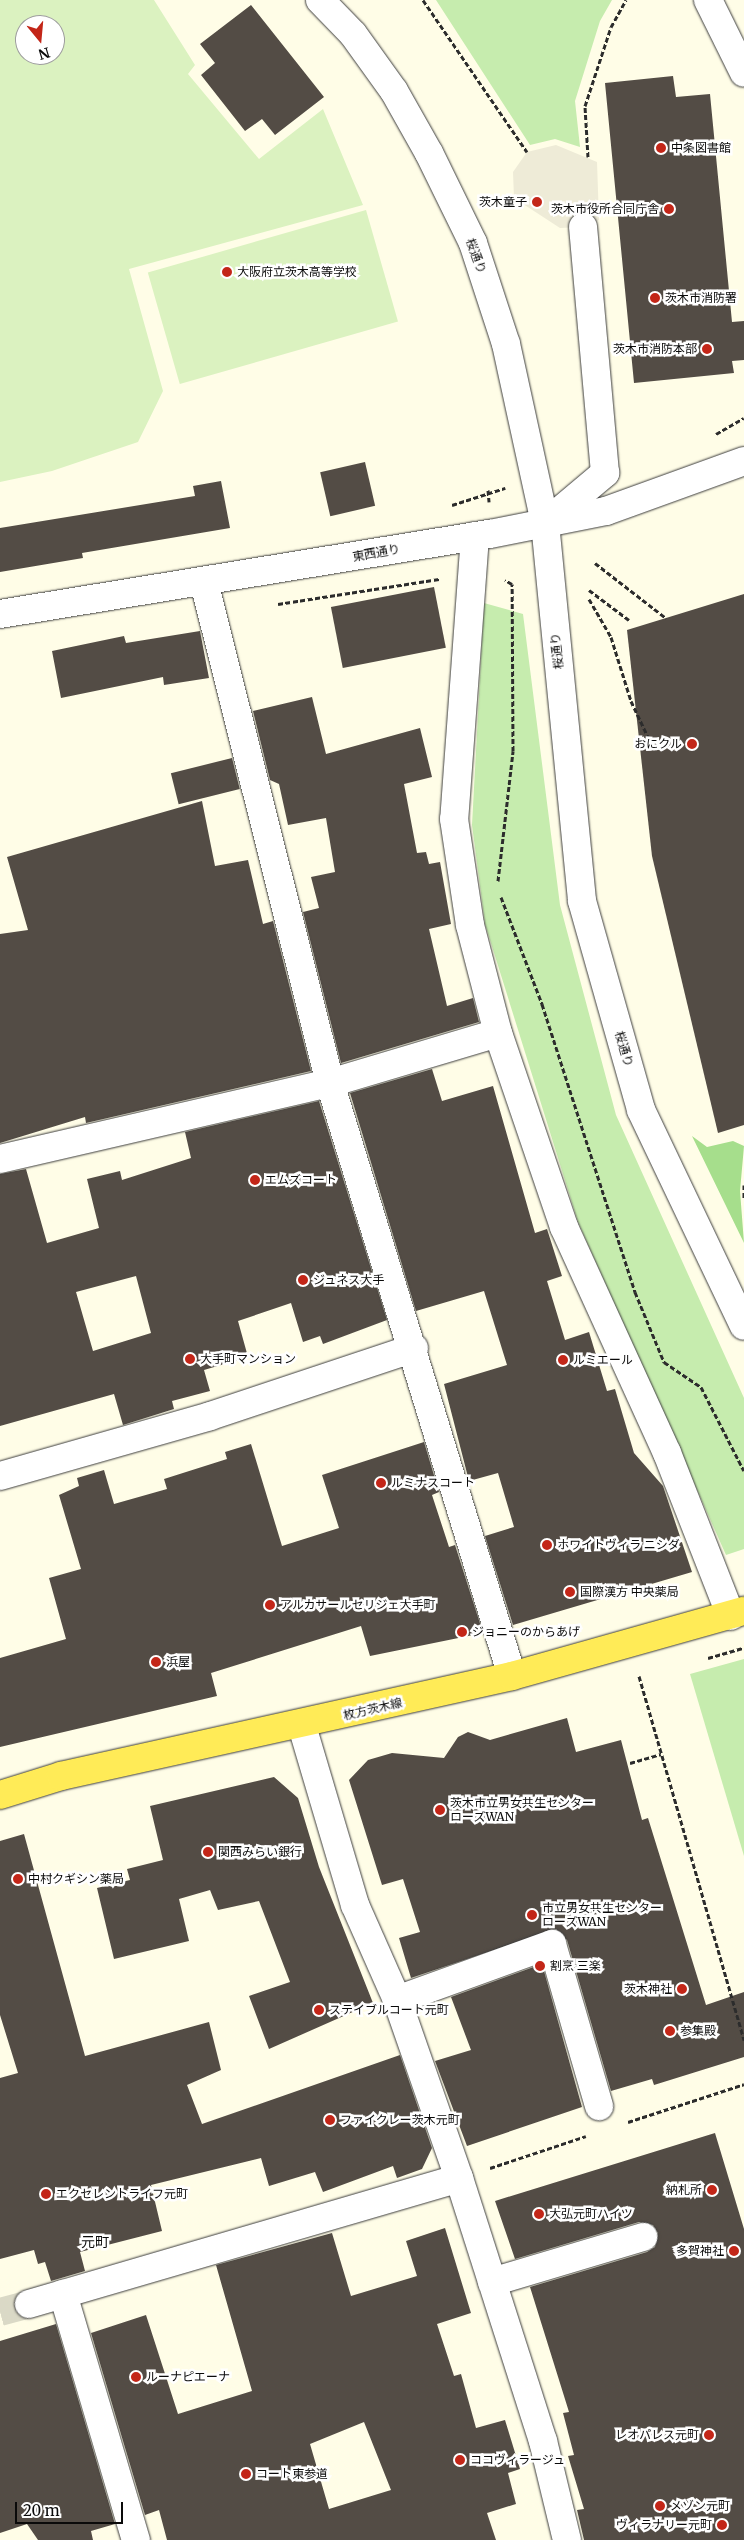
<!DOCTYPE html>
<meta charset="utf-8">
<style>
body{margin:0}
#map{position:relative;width:744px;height:2540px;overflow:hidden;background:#fffde7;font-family:Merriweather,"Noto Sans JP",serif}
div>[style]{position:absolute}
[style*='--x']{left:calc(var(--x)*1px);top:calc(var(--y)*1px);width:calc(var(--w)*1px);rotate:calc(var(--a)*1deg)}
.green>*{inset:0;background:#c6ecae}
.forest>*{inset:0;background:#a6de8c}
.pitch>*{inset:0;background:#dbf2c0;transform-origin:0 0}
.plaza>*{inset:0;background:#eeebd7}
.building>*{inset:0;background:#534c45;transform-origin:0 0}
.minor-tunnel>*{height:28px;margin-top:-14px;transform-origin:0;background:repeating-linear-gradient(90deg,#dad9c6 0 28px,transparent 0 42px)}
.path>*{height:3px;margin-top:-1.5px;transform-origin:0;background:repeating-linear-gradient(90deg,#2c2c2c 0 5px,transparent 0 7.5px)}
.roads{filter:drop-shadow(0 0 1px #3d3d3d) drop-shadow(0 0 1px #3d3d3d)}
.minor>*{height:28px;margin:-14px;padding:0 14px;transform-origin:14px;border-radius:14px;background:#fff}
.major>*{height:28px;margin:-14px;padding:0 14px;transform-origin:14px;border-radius:14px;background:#ffeb57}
.dots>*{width:14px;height:14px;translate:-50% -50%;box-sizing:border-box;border:2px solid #fff;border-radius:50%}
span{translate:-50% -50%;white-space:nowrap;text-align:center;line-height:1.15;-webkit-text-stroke:5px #fff;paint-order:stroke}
.poi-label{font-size:12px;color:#0a0a0a}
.left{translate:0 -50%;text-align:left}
.right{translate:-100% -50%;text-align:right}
.street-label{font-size:12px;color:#0a0a0a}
.neighbourhood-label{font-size:14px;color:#0a0a0a}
.north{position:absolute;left:15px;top:15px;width:50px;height:50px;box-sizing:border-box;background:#fff;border:1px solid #9d9d9d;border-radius:50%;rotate:163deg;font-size:14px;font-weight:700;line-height:20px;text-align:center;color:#0a0a0a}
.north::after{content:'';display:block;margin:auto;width:18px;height:22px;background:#c32618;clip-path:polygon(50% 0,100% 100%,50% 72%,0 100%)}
.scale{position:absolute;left:15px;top:2502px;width:108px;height:22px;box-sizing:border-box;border:2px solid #0a0a0a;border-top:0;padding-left:6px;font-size:15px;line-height:18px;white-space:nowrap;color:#0a0a0a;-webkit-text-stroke:4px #fff;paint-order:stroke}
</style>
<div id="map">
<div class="green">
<i style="clip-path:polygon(436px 0,612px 0,600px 21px,575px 101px,580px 147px,555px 139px,530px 145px)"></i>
<i style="clip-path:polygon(484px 603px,523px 614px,560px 905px,616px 1115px,744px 1398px,744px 1549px,726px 1555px,578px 1222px,485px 924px,472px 825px)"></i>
<i style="clip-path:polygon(744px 1659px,744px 1856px,690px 1674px)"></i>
</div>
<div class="forest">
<i style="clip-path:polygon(692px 1136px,707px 1147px,733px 1141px,744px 1146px,740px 1191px,744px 1243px)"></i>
</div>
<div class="pitch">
<i style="clip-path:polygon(evenodd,0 0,154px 0,195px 65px,188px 74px,259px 159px,323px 109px,363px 205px,129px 269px,163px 391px,138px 442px,52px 471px,0 482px,0 0,25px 25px,55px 25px,55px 55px,25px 55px,25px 25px)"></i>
<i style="left:366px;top:210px;width:116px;height:227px;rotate:74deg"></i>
</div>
<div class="plaza">
<i style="clip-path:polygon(556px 145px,597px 162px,599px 220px,583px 227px,560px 228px,514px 198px,513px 172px,527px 152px)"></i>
</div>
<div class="building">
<i style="clip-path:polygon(251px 5px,324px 97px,275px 135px,262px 119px,245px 131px,201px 75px,215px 63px,200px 44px)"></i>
<i style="clip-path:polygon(673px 76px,676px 97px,710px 94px,732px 322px,744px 321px,744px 360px,732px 361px,734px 373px,634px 383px,605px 83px)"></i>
<i style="left:365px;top:462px;width:45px;height:46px;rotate:77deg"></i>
<i style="clip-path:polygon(221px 481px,230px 528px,82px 553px,83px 558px,0 572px,0 528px,195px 496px,193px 486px)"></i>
<i style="left:434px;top:587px;width:62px;height:105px;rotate:79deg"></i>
<i style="clip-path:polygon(744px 594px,744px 1125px,718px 1133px,652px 856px,627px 630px)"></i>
<i style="clip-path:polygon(200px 631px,209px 678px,164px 685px,163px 677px,61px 698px,52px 651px,124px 636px,126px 643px)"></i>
<i style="clip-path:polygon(312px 697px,326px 754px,420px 728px,432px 777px,404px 784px,417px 853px,426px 852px,429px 864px,440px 862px,451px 924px,429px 929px,447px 1006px,473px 998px,479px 1022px,341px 1063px,303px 912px,319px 908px,311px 877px,335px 872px,326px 818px,288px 825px,279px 784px,270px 780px,253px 711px)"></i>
<i style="left:232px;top:758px;width:32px;height:63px;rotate:76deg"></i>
<i style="clip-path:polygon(202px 801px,215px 866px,248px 860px,263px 924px,273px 921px,311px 1071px,86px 1123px,85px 1117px,0 1143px,0 934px,28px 930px,7px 857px)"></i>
<i style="clip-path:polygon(432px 1069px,442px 1101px,493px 1086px,535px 1233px,547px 1229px,562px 1276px,547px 1281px,565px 1340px,589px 1332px,607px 1391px,615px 1389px,634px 1453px,663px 1486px,692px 1572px,513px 1625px,485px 1536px,514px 1527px,498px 1473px,469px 1481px,444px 1384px,507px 1365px,484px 1291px,416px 1311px,350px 1093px)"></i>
<i style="clip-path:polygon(evenodd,319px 1101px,387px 1320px,323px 1344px,320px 1336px,303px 1342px,291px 1303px,238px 1321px,248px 1357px,204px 1370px,210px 1391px,172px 1401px,174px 1409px,123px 1425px,114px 1394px,0 1426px,0 1174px,26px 1169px,47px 1243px,99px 1228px,87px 1179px,120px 1171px,122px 1180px,191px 1158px,185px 1132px,319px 1101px,136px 1276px,151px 1333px,93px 1351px,76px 1292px,136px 1276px)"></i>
<i style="clip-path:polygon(424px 1442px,439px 1492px,432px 1495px,449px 1547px,455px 1545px,483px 1633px,370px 1656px,361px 1626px,211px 1673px,217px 1696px,0 1747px,0 1658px,66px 1639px,49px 1578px,81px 1569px,59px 1495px,79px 1486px,77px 1478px,104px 1470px,114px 1504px,167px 1489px,164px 1479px,227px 1459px,225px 1452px,251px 1444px,282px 1546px,339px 1528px,322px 1475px)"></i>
<i style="clip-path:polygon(567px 1718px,576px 1752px,621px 1740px,642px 1820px,648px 1818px,706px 2005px,744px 1992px,744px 2057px,654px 2085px,652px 2079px,611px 2091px,567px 1940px,556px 1929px,411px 1978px,399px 1938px,420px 1932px,403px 1879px,382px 1885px,349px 1780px,368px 1760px,392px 1753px,444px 1758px,458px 1737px,468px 1732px,490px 1740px)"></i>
<i style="clip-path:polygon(274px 1777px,298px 1798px,319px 1867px,373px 2003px,269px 2049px,249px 1996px,290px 1982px,259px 1901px,218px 1910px,210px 1890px,179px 1899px,189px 1941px,114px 1959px,97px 1888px,130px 1880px,127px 1869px,163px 1860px,150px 1806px)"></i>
<i style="clip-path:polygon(24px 1834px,85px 2056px,209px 2022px,221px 2070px,187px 2085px,202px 2124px,400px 2055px,432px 2148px,422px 2169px,397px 2178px,393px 2166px,323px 2192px,315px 2172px,269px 2186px,261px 2158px,151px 2185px,162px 2231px,80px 2252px,85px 2271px,51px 2281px,45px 2262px,38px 2264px,34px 2250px,0 2259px,0 2078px,18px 2073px,0 2015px,0 1841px)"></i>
<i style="clip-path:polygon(542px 1964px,582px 2107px,467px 2146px,435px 2061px,471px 2050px,451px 1997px)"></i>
<i style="clip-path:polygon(715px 2133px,744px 2229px,744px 2540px,584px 2540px,577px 2510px,584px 2509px,568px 2456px,574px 2455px,563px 2413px,569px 2412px,530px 2287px,647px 2252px,655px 2247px,658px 2233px,653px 2225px,639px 2222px,515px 2259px,495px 2201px)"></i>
<i style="clip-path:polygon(evenodd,445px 2228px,471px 2313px,437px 2324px,454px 2376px,461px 2374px,476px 2428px,505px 2420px,520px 2469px,508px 2473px,516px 2504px,487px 2513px,496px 2540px,167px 2540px,159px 2510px,145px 2515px,91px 2333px,146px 2315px,178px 2414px,252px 2391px,216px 2265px,332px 2233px,351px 2296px,417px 2276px,406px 2241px,445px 2228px,364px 2422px,391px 2490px,329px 2509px,310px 2444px,364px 2422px)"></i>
<i style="clip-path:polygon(56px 2324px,115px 2524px,91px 2531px,93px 2540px,38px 2540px,27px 2524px,0 2533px,0 2341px)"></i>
</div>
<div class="minor-tunnel">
<i style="--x:0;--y:2312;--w:30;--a:-15"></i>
</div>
<div class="path">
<i style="--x:423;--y:0;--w:184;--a:55.6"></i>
<i style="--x:588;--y:157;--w:51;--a:-93.4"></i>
<i style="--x:585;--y:106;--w:83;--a:-71.8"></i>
<i style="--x:611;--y:27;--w:31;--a:-61"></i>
<i style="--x:716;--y:434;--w:32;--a:-30"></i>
<i style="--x:488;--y:490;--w:12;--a:85"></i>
<i style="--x:452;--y:505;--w:56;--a:-17.8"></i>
<i style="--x:595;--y:563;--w:90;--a:37.8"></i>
<i style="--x:589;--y:590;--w:50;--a:36.9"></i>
<i style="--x:589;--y:599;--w:44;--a:59.9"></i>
<i style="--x:611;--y:637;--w:67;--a:72.6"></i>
<i style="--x:631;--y:701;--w:42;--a:64.7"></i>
<i style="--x:278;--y:604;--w:163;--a:-8.8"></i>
<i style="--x:498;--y:881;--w:131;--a:-83.4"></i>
<i style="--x:513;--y:751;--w:167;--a:-90.3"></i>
<i style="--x:512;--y:584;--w:8;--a:-150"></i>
<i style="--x:501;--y:897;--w:115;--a:69"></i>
<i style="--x:542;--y:1004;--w:303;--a:72.1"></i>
<i style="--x:635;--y:1292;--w:76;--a:67.5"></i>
<i style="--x:664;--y:1362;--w:45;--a:34"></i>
<i style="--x:701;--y:1387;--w:94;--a:62.9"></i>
<i style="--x:744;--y:1185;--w:13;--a:90"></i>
<i style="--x:708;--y:1658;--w:37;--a:-16"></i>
<i style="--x:639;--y:1676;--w:379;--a:73.9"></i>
<i style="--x:630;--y:1763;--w:32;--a:-16"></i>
<i style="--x:628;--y:2122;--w:122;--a:-18.1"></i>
<i style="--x:490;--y:2168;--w:101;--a:-18.4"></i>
</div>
<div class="roads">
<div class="minor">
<i style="--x:320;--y:0;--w:47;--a:45.9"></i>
<i style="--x:353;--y:34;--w:70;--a:54.3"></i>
<i style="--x:394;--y:91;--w:71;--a:60.6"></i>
<i style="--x:429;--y:153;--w:100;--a:63.9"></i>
<i style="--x:473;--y:243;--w:106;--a:71.9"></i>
<i style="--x:506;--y:344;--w:183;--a:77.7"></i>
<i style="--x:545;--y:523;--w:380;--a:84.4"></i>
<i style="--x:582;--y:901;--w:217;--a:74.2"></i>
<i style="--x:641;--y:1110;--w:239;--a:64.5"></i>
<i style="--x:708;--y:0;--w:81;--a:63.7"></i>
<i style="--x:548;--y:521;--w:75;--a:-40.1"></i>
<i style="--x:605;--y:473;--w:247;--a:-95.1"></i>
<i style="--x:475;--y:536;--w:284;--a:94.2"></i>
<i style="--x:454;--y:819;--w:107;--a:81.4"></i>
<i style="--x:470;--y:925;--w:112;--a:75.5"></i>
<i style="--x:498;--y:1033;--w:205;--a:71.2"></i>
<i style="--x:564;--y:1227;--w:248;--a:65.5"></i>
<i style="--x:667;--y:1453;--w:175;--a:68.6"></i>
<i style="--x:204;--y:582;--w:517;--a:75.88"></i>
<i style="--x:330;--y:1083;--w:620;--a:72.94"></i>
<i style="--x:0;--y:614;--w:496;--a:-9.3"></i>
<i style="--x:490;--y:534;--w:118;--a:-11.2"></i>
<i style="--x:606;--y:511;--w:147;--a:-19.9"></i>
<i style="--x:0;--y:1159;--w:339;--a:-13"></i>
<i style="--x:330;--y:1083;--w:175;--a:-16.6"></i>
<i style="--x:0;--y:1476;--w:218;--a:-15.9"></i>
<i style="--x:210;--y:1416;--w:215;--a:-18.4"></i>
<i style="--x:302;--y:1726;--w:187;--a:73.5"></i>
<i style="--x:355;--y:1905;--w:104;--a:66.1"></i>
<i style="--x:397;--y:2000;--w:188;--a:70.8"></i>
<i style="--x:459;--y:2178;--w:276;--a:72.3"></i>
<i style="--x:543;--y:2441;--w:102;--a:76.4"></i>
<i style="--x:397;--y:2000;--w:165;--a:-19.9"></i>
<i style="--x:552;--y:1944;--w:169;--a:73.8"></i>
<i style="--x:492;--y:2282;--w:158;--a:-16.6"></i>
<i style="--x:63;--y:2294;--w:257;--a:73.5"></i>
<i style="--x:29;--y:2304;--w:448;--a:-16.3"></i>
</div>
<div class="major">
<i style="--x:0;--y:1795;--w:64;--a:-17.3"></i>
<i style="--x:61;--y:1776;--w:462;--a:-12.5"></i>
<i style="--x:512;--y:1676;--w:241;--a:-15.7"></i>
</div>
</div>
<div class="dots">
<i style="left:661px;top:148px;background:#c32618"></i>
<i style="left:537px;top:202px;background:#c32618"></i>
<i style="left:669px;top:209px;background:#c32618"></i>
<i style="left:227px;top:272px;background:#c32618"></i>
<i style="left:655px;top:298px;background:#c32618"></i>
<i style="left:707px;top:349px;background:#c32618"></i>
<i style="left:692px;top:744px;background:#c32618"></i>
<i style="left:255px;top:1180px;background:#c32618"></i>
<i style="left:303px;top:1280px;background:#c32618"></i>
<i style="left:190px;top:1359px;background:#c32618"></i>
<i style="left:563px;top:1360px;background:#c32618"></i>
<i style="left:381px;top:1483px;background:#c32618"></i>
<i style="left:547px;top:1545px;background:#c32618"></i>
<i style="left:570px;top:1592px;background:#c32618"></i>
<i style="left:270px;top:1605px;background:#c32618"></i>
<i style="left:462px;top:1632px;background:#c32618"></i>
<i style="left:156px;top:1662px;background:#c32618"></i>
<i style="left:440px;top:1810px;background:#c32618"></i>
<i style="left:208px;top:1852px;background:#c32618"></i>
<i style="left:18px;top:1879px;background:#c32618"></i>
<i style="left:532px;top:1915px;background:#c32618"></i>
<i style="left:540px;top:1966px;background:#c32618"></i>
<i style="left:682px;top:1989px;background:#c32618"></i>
<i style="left:319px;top:2010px;background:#c32618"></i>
<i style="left:670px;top:2031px;background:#c32618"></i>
<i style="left:330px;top:2120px;background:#c32618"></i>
<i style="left:712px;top:2190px;background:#c32618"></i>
<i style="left:46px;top:2194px;background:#c32618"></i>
<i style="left:539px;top:2214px;background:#c32618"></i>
<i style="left:734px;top:2251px;background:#c32618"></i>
<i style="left:136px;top:2377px;background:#c32618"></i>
<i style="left:709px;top:2435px;background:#c32618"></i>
<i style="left:460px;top:2460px;background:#c32618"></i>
<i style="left:246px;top:2474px;background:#c32618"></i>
<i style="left:660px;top:2506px;background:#c32618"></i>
<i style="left:722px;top:2525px;background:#c32618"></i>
</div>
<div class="poi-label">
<span class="left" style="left:671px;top:148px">中条図書館</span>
<span class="right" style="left:527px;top:202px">茨木童子</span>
<span class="right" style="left:659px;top:209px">茨木市役所合同庁舎</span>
<span class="left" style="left:237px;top:272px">大阪府立茨木高等学校</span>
<span class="left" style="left:665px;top:298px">茨木市消防署</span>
<span class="right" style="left:697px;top:349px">茨木市消防本部</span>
<span class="right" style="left:682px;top:744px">おにクル</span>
<span class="left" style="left:265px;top:1180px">エムズコート</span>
<span class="left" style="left:313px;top:1280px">ジュネス大手</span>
<span class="left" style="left:200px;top:1359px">大手町マンション</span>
<span class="left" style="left:573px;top:1360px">ルミエール</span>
<span class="left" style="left:391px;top:1483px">ルミナスコート</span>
<span class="left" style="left:557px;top:1545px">ホワイトヴィラ ニシダ</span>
<span class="left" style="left:580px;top:1592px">国際漢方 中央薬局</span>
<span class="left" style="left:280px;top:1605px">アルカサールセリジェ大手町</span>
<span class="left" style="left:472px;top:1632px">ジョニーのからあげ</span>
<span class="left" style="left:166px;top:1662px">浜屋</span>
<span class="left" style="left:450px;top:1810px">茨木市立男女共生センター<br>ローズWAN</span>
<span class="left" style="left:218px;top:1852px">関西みらい銀行</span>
<span class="left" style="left:28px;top:1879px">中村クギシン薬局</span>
<span class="left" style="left:542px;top:1915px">市立男女共生センター<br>ローズWAN</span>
<span class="left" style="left:550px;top:1966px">割烹 三楽</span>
<span class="right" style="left:672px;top:1989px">茨木神社</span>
<span class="left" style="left:329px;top:2010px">ステイブルコート元町</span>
<span class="left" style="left:680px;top:2031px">参集殿</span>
<span class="left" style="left:340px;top:2120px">ファイクレー茨木元町</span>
<span class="right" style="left:702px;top:2190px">納札所</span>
<span class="left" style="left:56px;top:2194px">エクセレントライフ元町</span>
<span class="left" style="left:549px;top:2214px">大弘元町ハイツ</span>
<span class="right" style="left:724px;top:2251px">多賀神社</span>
<span class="left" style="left:146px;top:2377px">ルーナピエーナ</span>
<span class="right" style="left:699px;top:2435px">レオパレス元町</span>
<span class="left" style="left:470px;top:2460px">ココヴィラージュ</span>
<span class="left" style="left:256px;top:2474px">コート東参道</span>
<span class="left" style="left:670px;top:2506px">メゾン元町</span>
<span class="right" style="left:712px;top:2525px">ヴィラナリー元町</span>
</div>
<div class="street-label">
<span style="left:476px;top:256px;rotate:70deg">桜通り</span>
<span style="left:376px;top:553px;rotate:-10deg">東西通り</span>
<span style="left:557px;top:651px;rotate:-96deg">桜通り</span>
<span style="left:624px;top:1049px;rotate:74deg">桜通り</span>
<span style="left:373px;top:1709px;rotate:-13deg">枚方茨木線</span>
</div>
<div class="neighbourhood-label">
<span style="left:95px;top:2242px">元町</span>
</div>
<div class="north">N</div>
<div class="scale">20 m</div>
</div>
